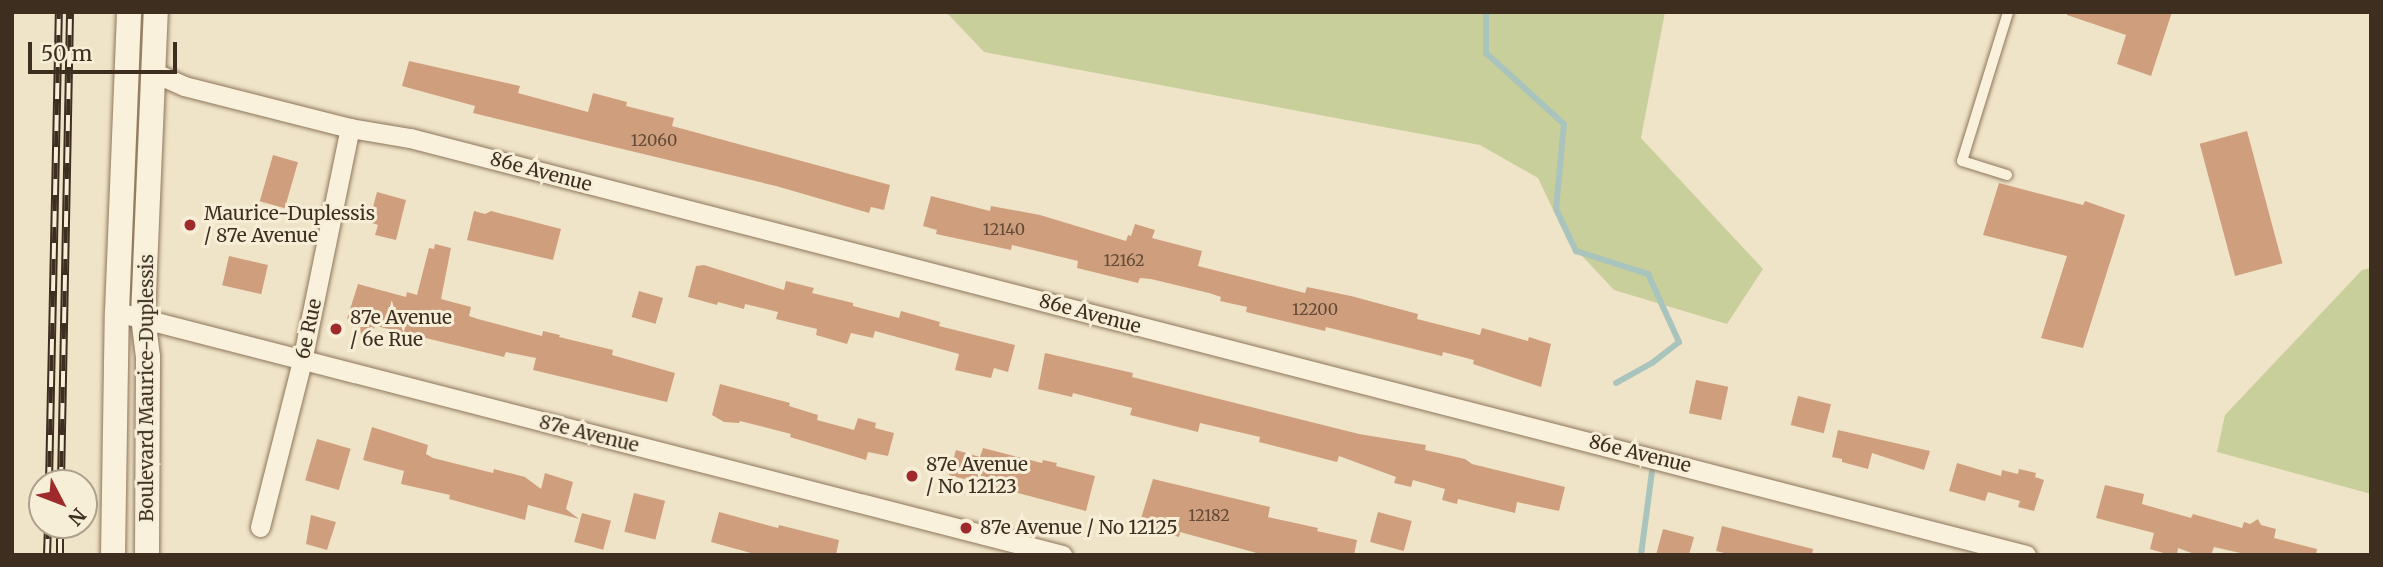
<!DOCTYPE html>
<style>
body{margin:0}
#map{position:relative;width:2383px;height:567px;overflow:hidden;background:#f0e4c8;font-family:Merriweather,serif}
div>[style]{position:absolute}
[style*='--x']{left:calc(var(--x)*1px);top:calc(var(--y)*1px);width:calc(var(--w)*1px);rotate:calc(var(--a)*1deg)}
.green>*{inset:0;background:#c9cf9b}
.stream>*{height:6px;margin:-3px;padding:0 3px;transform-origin:3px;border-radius:3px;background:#a9c4bc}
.building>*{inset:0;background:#cf9f7d;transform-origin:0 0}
.roads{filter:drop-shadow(0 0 2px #8d765c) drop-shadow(0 0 2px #8d765c)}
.service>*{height:10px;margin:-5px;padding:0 5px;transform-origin:5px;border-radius:5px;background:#faf1dc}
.minor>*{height:19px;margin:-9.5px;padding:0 9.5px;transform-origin:9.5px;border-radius:9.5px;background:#faf1dc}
.tertiary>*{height:24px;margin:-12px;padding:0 12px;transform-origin:12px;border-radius:12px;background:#faf1dc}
.rail>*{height:8px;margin-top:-4px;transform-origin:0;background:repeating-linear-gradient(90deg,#f7eed8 0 16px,#3d2e20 0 32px);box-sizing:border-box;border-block:2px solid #3d2e20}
.dots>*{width:19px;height:19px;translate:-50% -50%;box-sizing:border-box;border:4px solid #f7eed8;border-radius:50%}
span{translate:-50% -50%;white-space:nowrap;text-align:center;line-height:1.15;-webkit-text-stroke:6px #f7eed8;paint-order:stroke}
.number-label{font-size:16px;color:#624a37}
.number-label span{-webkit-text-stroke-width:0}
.street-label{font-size:19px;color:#3d2e20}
.poi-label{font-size:19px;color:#3d2e20}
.left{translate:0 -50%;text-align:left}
.frame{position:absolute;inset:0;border:14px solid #3d2e20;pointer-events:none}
.north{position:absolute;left:28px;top:469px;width:70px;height:70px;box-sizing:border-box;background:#f7eed8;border:2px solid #ada18e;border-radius:50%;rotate:132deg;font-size:19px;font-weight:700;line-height:28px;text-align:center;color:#3d2e20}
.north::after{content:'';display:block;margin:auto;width:24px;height:32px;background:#9e2a2b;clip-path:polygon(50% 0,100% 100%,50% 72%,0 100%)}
.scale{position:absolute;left:28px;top:42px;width:149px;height:32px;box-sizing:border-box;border:4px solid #3d2e20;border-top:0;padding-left:9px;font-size:21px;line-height:24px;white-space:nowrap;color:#3d2e20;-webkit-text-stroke:5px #f7eed8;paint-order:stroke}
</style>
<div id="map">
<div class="green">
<i style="clip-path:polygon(946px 12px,1665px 12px,1641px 138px,1763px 269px,1727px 324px,1614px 290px,1568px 241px,1538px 178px,1480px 145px,984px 52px)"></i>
<i style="clip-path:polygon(2371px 268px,2371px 494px,2217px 452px,2225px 415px,2362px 270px)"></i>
</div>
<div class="stream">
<i style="--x:1486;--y:12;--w:41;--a:90"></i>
<i style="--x:1486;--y:53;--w:105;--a:42.3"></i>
<i style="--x:1564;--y:124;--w:85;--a:95.4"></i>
<i style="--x:1556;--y:209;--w:47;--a:64.5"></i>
<i style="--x:1576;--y:251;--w:76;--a:17.7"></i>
<i style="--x:1648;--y:274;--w:75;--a:65.5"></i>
<i style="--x:1679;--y:342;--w:34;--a:142"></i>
<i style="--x:1652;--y:363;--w:41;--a:150.9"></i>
<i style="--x:1641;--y:555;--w:84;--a:-82.5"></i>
</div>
<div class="building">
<i style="clip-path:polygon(2067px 12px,2172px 12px,2151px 76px,2117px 64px,2126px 35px,2067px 15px)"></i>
<i style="clip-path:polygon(409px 61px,520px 86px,518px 93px,588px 112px,593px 93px,627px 102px,626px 106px,674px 118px,672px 126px,890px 185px,884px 210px,871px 207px,869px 213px,776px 186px,473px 113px,475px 106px,402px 86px)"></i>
<i style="left:2247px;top:131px;width:137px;height:49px;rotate:75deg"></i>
<i style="left:273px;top:155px;width:26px;height:48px;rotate:16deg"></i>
<i style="clip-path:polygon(1999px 183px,2083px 205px,2085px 201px,2125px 215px,2083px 348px,2041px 338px,2067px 256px,1983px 235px)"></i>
<i style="clip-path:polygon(377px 192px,406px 200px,396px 240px,375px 235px,378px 225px,369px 222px)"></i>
<i style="clip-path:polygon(931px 196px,990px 211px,991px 206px,1040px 215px,1126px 241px,1128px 235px,1131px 236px,1135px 224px,1155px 230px,1152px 238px,1202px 251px,1198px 266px,1305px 293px,1307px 287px,1351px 296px,1418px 314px,1417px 319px,1480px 335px,1482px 328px,1528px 341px,1529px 337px,1551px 344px,1541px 387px,1473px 364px,1474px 360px,1443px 352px,1442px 356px,1326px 327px,1325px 331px,1246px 312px,1247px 307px,1220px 301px,1221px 297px,1209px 293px,1151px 279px,1140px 278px,1138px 283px,1077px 268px,1078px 261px,1012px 245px,1011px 250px,936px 234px,937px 230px,923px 226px)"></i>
<i style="clip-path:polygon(474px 211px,485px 214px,491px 211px,561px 229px,553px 260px,467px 240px)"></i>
<i style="clip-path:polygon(435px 244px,451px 248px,441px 299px,471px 307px,469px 316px,478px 319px,542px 336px,543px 331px,560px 335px,559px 337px,613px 350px,612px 355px,675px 373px,667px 402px,533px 370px,536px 358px,506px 352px,504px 357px,376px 326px,362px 340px,359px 322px,347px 319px,358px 284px,406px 297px,407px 292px,417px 295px,429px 248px,434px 249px)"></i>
<i style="left:229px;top:256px;width:40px;height:30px;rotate:13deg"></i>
<i style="clip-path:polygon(704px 265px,784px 290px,786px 281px,814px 288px,812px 293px,853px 303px,853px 306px,899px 318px,901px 311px,940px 322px,939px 326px,1015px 345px,1008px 372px,994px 368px,991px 378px,955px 370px,959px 354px,875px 331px,873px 338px,851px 333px,847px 344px,816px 335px,817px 329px,776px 319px,778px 312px,745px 304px,744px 309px,718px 302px,717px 305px,688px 297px,696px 266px)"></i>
<i style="left:639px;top:291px;width:25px;height:27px;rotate:16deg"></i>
<i style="clip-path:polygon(1045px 353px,1133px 373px,1132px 377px,1359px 434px,1426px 445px,1425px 450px,1465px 459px,1472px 464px,1565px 487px,1559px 511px,1517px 502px,1515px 513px,1458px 499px,1457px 504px,1442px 500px,1445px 489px,1413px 480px,1411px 487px,1394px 483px,1396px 477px,1339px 456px,1337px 462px,1259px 442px,1260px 437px,1200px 423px,1198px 432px,1130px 415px,1132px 408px,1073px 393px,1072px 397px,1038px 389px)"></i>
<i style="left:1696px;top:380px;width:33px;height:34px;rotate:12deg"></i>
<i style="clip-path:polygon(720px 384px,790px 403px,789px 406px,818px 415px,817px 420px,854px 430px,858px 418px,876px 423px,875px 428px,894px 433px,888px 456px,868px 452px,866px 460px,790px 437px,791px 434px,740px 421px,739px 423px,724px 422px,712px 415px)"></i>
<i style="left:1798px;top:396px;width:34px;height:30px;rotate:14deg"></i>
<i style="clip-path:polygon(372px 427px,428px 445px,426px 454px,433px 458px,493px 473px,494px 469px,525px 477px,541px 489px,545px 473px,573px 482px,566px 509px,579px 519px,528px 505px,525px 520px,449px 499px,450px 495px,401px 484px,404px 471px,363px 460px)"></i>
<i style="clip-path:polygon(1838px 430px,1930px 451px,1924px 470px,1872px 453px,1868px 469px,1842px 462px,1842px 459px,1832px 457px)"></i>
<i style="left:317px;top:439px;width:35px;height:43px;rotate:16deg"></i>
<i style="clip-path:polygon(983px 448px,1042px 463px,1043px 460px,1057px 463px,1056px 466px,1095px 476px,1086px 511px,949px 475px,956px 450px,980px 457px)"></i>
<i style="clip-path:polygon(1957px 463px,2001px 476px,2002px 470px,2018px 474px,2019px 469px,2036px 473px,2035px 477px,2044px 480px,2034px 511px,2018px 507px,2020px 501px,1988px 492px,1985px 501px,1949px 491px)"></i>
<i style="clip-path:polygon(1153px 479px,1270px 507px,1268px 517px,1318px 528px,1317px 531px,1357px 540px,1354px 555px,1264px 555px,1180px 532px,1179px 537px,1139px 525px)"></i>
<i style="clip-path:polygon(2105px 485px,2144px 494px,2142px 504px,2191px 518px,2193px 514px,2242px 528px,2244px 522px,2250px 524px,2258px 519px,2261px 525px,2276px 529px,2274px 538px,2317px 549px,2316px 555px,2249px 555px,2214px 547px,2211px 555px,2197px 555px,2178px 548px,2177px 555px,2170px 555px,2150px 549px,2154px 533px,2096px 518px)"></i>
<i style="left:634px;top:493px;width:32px;height:40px;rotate:14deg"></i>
<i style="clip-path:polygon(719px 512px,778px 528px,779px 525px,839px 540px,836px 555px,758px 555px,711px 542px)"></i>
<i style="left:1378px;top:512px;width:35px;height:31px;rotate:15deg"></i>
<i style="left:582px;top:513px;width:30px;height:30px;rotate:15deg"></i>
<i style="clip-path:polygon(311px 515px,336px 522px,327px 550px,306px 544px)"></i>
<i style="clip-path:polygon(1722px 526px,1813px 549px,1812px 555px,1732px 555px,1716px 551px)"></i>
<i style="clip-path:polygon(1663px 529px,1694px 537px,1689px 555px,1656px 555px)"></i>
</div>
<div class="roads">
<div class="service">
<i style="--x:2007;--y:175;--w:47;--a:-162.7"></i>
<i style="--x:1962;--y:161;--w:156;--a:-72.8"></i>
</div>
<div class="minor">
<i style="--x:155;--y:73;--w:32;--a:24"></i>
<i style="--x:184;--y:86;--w:171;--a:14.2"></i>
<i style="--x:350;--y:128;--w:61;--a:9.5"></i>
<i style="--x:410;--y:138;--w:1669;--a:14.47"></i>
<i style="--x:117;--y:312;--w:976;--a:14.42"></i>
<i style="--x:260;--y:527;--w:171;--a:-75.8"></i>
<i style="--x:302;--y:361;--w:238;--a:-78.4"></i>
</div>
<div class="tertiary">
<i style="--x:113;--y:555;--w:243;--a:-89.1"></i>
<i style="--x:117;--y:312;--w:300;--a:-87.7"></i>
<i style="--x:147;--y:555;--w:198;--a:-89.7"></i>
<i style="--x:148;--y:357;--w:40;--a:-97.1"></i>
<i style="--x:143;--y:317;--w:305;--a:-87.6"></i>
</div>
</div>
<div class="rail">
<i style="--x:49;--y:483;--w:471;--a:-88.8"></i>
<i style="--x:61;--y:483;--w:471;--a:-88.9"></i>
<i style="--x:47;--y:555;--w:30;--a:-88"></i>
<i style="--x:60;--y:555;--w:30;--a:-90"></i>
</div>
<div class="dots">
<i style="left:190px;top:225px;background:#9e2a2b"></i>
<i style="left:336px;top:329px;background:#9e2a2b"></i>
<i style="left:912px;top:476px;background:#9e2a2b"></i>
<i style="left:966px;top:528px;background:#9e2a2b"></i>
</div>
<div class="number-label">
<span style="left:654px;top:140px">12060</span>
<span style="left:1004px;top:229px">12140</span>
<span style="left:1124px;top:260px">12162</span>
<span style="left:1315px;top:309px">12200</span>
<span style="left:1209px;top:515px">12182</span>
</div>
<div class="street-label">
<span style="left:541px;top:172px;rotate:15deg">86e Avenue</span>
<span style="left:1090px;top:314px;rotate:15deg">86e Avenue</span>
<span style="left:309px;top:329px;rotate:-78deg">6e Rue</span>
<span style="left:147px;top:388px;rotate:-90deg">Boulevard Maurice-Duplessis</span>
<span style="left:589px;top:434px;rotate:14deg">87e Avenue</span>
<span style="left:1640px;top:454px;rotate:14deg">86e Avenue</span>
</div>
<div class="poi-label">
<span class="left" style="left:204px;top:225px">Maurice-Duplessis<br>/ 87e Avenue</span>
<span class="left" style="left:350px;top:329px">87e Avenue<br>/ 6e Rue</span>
<span class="left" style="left:926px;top:476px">87e Avenue<br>/ No 12123</span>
<span class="left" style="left:980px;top:528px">87e Avenue / No 12125</span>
</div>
<div class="frame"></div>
<div class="north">N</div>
<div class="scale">50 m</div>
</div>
